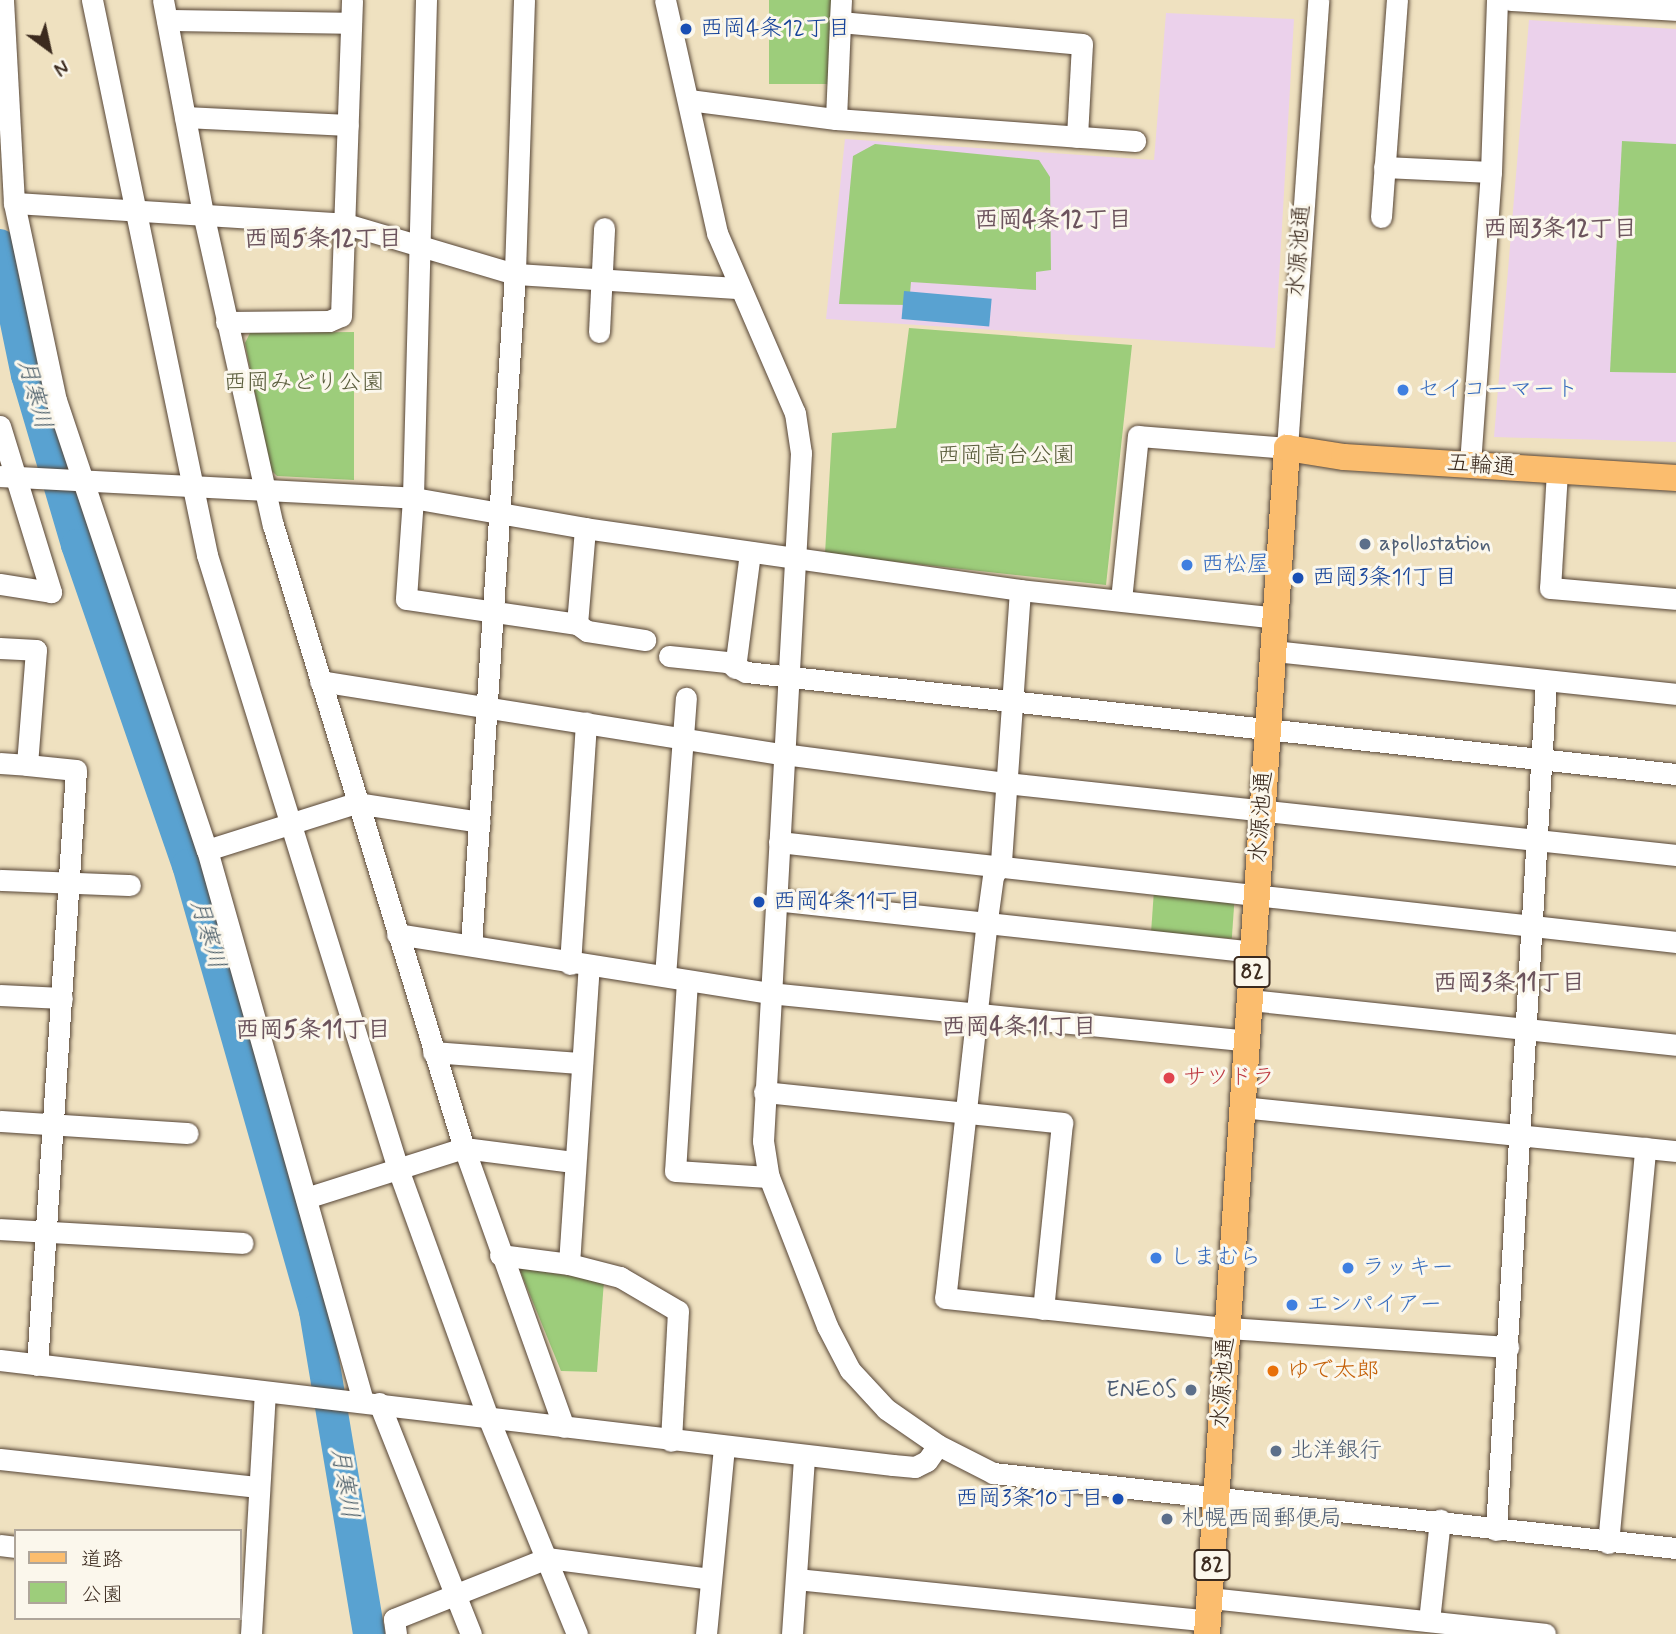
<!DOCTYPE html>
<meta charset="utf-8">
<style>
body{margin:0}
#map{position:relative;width:1676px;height:1634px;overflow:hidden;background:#efe1c0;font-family:Mynerve,"Klee One",sans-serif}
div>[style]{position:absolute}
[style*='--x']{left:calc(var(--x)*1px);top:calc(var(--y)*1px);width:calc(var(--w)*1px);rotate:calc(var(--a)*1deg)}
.built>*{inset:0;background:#ebd1eb}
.green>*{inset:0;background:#9dcd7b;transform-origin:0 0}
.water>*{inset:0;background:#59a2d1;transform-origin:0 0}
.river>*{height:32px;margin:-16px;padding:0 16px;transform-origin:16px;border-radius:16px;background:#59a2d1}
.roads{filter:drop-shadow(0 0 2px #564536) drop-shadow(0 0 2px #564536)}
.minor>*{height:21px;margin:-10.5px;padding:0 10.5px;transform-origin:10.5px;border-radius:10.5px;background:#fff}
.major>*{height:26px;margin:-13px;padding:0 13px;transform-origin:13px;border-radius:13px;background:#fbbd6e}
.dots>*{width:19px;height:19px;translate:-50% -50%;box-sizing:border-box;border:4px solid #fbf7ec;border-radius:50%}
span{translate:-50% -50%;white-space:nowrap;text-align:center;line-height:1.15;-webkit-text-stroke:6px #fbf7ec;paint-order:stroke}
.shield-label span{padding:2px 5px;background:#fbf7ec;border:2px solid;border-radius:5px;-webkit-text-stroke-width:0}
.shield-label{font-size:21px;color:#3b2a1e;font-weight:700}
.transit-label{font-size:23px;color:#164399}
.left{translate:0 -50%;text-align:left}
.right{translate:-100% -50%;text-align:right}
.street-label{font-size:23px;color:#3b2a1e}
.park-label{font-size:23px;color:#585b3a}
.shop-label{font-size:23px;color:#366cbe}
.service-label{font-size:23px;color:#4e5e75}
.health-label{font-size:23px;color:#be3a42}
.food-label{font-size:23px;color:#c56008}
.neighbourhood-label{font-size:24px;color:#6c545d;font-weight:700}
.water-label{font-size:24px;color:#475a66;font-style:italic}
.legend{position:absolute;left:14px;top:1529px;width:228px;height:91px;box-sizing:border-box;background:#fbf7ec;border:2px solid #aea59a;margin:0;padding:9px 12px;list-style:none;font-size:21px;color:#3b2a1e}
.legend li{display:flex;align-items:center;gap:14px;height:35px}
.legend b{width:35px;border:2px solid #aea59a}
.north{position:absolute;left:14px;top:14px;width:70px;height:70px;-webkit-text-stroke:5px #fbf7ec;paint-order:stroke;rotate:147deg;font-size:19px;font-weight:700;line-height:28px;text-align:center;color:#3b2a1e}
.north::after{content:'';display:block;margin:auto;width:24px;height:32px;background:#3b2a1e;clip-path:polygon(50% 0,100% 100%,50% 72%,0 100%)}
</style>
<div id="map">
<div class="built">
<i style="clip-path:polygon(1166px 13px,1294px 19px,1275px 348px,826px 319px,845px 139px,1154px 160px)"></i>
<i style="clip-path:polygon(1529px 20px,1676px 29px,1676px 442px,1494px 437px)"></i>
</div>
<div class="green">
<i style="left:769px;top:0;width:62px;height:84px"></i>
<i style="clip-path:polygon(1622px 141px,1676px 144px,1676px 373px,1610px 372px)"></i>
<i style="clip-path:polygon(875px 144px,1039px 160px,1050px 177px,1051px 270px,1036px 272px,1036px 290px,911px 282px,909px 305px,839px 304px,853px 156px)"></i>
<i style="clip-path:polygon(909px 328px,1132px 345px,1106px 585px,825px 554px,832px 433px,896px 428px)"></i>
<i style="clip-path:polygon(354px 332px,354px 480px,277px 476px,270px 469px,245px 343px,250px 333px)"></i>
<i style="left:1154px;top:890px;width:81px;height:43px;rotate:4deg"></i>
<i style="clip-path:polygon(519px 1268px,604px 1281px,597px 1372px,561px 1371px)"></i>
</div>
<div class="water">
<i style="left:904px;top:291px;width:88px;height:28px;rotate:5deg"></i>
</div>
<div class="river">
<i style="--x:0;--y:245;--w:133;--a:78.3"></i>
<i style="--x:27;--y:375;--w:177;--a:73.6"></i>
<i style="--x:77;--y:545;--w:339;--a:70.9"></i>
<i style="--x:188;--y:865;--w:464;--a:74.1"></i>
<i style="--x:315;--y:1311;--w:327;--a:80.5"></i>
</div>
<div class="roads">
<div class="minor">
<i style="--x:3;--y:0;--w:203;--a:86.9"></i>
<i style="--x:14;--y:203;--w:201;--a:78"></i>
<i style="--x:56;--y:400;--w:475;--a:71.5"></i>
<i style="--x:207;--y:850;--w:573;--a:74.19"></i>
<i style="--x:92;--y:0;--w:567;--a:78.29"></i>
<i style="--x:207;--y:555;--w:643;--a:72.72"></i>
<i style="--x:398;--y:1169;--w:264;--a:70.1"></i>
<i style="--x:488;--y:1417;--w:235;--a:67.7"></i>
<i style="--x:163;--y:0;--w:217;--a:79.4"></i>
<i style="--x:203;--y:213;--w:320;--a:77.4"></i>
<i style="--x:273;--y:525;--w:652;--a:72.96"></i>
<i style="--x:464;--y:1148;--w:296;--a:70.3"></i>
<i style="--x:426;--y:0;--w:498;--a:91.5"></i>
<i style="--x:413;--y:498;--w:101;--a:94"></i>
<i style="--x:406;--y:599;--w:173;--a:8.3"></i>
<i style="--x:577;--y:624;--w:96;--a:-85.2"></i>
<i style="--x:524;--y:0;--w:274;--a:91.9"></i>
<i style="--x:515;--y:274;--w:223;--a:3.6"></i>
<i style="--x:665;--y:0;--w:239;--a:77.4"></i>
<i style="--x:717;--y:233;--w:196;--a:66.6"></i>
<i style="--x:795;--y:413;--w:40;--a:81.5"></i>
<i style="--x:801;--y:453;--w:689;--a:93.16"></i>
<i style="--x:763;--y:1141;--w:36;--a:81"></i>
<i style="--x:769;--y:1177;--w:160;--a:68.7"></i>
<i style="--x:827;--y:1326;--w:50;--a:62.4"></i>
<i style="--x:850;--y:1370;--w:53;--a:47.3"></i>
<i style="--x:886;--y:1409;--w:63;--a:34.7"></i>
<i style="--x:938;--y:1445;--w:62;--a:27"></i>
<i style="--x:993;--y:1473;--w:687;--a:6.27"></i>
<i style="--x:841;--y:0;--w:22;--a:93"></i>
<i style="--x:840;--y:22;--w:243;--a:5.2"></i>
<i style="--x:1082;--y:44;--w:93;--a:93.1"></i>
<i style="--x:1510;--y:0;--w:166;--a:3.4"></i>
<i style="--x:167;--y:20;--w:184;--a:0.9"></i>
<i style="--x:689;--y:100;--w:148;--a:7.4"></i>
<i style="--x:836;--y:119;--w:300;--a:4.2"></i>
<i style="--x:185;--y:117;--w:163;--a:2.8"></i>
<i style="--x:836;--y:119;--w:97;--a:-87.6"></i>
<i style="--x:1384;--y:167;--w:107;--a:2.7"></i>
<i style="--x:14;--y:203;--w:333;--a:3.6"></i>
<i style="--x:346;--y:224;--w:176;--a:16.5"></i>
<i style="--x:515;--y:274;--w:672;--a:93.75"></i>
<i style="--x:1381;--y:217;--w:218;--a:-85.8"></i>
<i style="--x:226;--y:322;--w:103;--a:-0.6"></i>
<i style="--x:329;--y:321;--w:13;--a:-23"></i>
<i style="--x:341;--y:316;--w:316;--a:-88"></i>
<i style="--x:599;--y:332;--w:104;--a:-87.2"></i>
<i style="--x:0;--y:426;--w:174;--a:72.9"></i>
<i style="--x:51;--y:592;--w:52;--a:-171.1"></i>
<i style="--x:1470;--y:464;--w:293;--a:-85.9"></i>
<i style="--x:1491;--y:172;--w:172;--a:-88"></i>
<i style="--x:1557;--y:471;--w:117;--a:93.4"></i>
<i style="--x:1550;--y:588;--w:126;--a:5"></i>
<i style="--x:0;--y:476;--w:414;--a:3"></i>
<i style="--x:413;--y:498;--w:175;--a:9.9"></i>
<i style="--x:585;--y:528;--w:439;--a:8.1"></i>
<i style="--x:1020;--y:590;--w:258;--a:6.2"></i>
<i style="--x:1020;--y:590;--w:275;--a:94"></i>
<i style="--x:1001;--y:864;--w:14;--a:124"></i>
<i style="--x:993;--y:876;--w:44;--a:97.8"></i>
<i style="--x:987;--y:920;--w:380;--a:96.3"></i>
<i style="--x:945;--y:1298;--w:285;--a:6.1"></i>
<i style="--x:1228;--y:1328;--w:281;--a:3.9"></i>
<i style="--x:1121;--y:600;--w:165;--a:-84.1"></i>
<i style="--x:1138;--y:436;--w:149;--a:4.6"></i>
<i style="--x:1287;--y:448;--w:449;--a:-86"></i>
<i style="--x:577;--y:624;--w:12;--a:35"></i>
<i style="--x:587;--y:631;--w:59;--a:8.8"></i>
<i style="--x:0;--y:648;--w:36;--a:3"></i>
<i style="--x:36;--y:650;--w:115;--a:94.5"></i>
<i style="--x:27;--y:765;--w:49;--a:5.8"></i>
<i style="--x:76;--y:770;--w:596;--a:93.75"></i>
<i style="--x:1274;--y:651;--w:404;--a:6.1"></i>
<i style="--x:669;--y:656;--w:58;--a:5.9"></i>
<i style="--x:727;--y:662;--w:21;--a:28"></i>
<i style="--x:746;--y:672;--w:936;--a:6.26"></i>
<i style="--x:735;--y:668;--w:117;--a:-82.6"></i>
<i style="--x:320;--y:681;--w:469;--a:9"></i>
<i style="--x:783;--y:754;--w:225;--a:7.4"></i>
<i style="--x:1006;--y:783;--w:674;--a:6.13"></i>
<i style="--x:0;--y:763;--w:27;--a:4"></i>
<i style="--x:779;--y:842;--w:903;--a:6.36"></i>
<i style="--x:207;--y:850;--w:156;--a:-17.5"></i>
<i style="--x:356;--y:803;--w:125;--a:8.7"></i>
<i style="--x:0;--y:880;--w:130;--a:2.2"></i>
<i style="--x:775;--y:900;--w:482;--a:6.2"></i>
<i style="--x:397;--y:934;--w:377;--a:9"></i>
<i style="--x:769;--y:993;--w:480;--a:5.7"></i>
<i style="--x:570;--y:964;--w:242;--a:-86.2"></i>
<i style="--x:665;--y:976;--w:279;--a:-85.7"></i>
<i style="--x:687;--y:981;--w:190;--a:93.6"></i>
<i style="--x:675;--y:1171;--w:94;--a:3.7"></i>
<i style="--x:0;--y:995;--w:62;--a:2.8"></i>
<i style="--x:1250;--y:1000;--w:428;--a:6"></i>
<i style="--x:433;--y:1052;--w:146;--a:4.3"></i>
<i style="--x:764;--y:1092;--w:300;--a:5.9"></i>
<i style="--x:1062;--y:1123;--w:187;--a:95.8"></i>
<i style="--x:1242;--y:1107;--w:436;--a:5.8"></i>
<i style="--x:0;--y:1121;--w:188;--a:3.7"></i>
<i style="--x:306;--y:1198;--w:166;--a:-17.6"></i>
<i style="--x:464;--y:1148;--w:110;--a:7.3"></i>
<i style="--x:0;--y:1229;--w:243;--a:3.3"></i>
<i style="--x:500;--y:1255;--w:70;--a:7.4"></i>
<i style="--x:569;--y:1264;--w:53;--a:14.3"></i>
<i style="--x:620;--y:1277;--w:67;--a:30.4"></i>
<i style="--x:678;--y:1311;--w:130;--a:93.1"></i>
<i style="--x:569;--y:1264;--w:299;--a:-86.2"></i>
<i style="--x:0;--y:1360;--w:899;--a:6.71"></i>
<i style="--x:893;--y:1465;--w:22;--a:5"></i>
<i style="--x:915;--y:1467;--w:13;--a:-27"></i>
<i style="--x:927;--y:1461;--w:19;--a:-55"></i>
<i style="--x:379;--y:1403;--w:249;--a:68.3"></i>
<i style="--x:0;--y:1459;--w:260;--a:6.2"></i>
<i style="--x:1496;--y:1530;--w:849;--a:-86.63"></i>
<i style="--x:1608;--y:1543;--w:397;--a:-84.6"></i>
<i style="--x:0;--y:1545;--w:16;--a:7"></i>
<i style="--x:797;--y:1579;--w:413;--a:5.8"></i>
<i style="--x:1210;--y:1598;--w:337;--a:6.1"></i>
<i style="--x:1429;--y:1621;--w:102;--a:-83.8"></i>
<i style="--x:251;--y:1634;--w:242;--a:-86.7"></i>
<i style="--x:396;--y:1634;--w:15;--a:-98"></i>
<i style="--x:394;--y:1619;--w:165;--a:-21.7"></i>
<i style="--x:547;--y:1558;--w:164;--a:7.3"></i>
<i style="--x:706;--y:1634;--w:187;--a:-84.5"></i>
<i style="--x:792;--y:1634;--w:177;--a:-86.1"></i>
</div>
<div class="major">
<i style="--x:1207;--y:1634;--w:1189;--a:-86.14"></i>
<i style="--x:1287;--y:448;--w:58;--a:9"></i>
<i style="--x:1344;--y:457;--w:333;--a:3.6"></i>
</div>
</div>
<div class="dots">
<i style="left:686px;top:29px;background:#1a4fb4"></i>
<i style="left:1403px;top:390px;background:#3f7fe0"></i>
<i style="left:1365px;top:544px;background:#5c6f8a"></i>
<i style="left:1187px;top:565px;background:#3f7fe0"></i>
<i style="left:1298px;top:578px;background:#1a4fb4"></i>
<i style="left:759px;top:902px;background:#1a4fb4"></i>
<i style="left:1169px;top:1078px;background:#e0444e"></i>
<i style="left:1156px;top:1258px;background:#3f7fe0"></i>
<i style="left:1348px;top:1268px;background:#3f7fe0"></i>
<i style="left:1292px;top:1305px;background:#3f7fe0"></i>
<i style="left:1273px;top:1371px;background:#e8710a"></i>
<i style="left:1191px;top:1390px;background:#5c6f8a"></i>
<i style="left:1276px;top:1451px;background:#5c6f8a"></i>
<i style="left:1118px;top:1499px;background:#1a4fb4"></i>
<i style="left:1167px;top:1519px;background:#5c6f8a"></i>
</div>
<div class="shield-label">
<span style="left:1252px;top:972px">82</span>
<span style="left:1212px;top:1565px">82</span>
</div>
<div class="transit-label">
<span class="left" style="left:700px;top:29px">西岡4条12丁目</span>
<span class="left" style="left:1312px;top:578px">西岡3条11丁目</span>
<span class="left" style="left:773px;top:902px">西岡4条11丁目</span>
<span class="right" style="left:1104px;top:1499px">西岡3条10丁目</span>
</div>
<div class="street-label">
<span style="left:1300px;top:251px;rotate:-86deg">水源池通</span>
<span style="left:1481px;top:466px;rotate:4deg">五輪通</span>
<span style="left:1262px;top:817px;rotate:-86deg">水源池通</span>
<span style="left:1224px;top:1383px;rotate:-86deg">水源池通</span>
</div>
<div class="park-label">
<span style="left:304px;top:383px">西岡みどり公園</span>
<span style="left:1006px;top:456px">西岡高台公園</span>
</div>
<div class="shop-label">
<span class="left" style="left:1417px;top:390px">セイコーマート</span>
<span class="left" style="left:1201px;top:565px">西松屋</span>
<span class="left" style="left:1170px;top:1258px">しまむら</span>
<span class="left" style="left:1362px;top:1268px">ラッキー</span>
<span class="left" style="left:1306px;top:1305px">エンパイアー</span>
</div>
<div class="service-label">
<span class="left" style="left:1379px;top:544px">apollostation</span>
<span class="right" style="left:1177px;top:1390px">ENEOS</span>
<span class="left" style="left:1290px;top:1451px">北洋銀行</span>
<span class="left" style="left:1181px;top:1519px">札幌西岡郵便局</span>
</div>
<div class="health-label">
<span class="left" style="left:1183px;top:1078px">サツドラ</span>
</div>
<div class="food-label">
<span class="left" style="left:1287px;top:1371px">ゆで太郎</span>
</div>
<div class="neighbourhood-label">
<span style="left:1053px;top:221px">西岡4条12丁目</span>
<span style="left:1560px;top:230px">西岡3条12丁目</span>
<span style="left:323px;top:240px">西岡5条12丁目</span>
<span style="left:1509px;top:984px">西岡3条11丁目</span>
<span style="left:1019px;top:1028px">西岡4条11丁目</span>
<span style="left:313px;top:1031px">西岡5条11丁目</span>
</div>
<div class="water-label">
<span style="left:34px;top:394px;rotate:75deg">月寒川</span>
<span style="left:207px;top:934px;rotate:74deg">月寒川</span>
<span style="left:344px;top:1483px;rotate:81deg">月寒川</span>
</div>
<ul class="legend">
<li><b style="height:9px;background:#fbbd6e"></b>道路</li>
<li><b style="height:19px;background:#9dcd7b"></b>公園</li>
</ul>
<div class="north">N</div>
</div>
